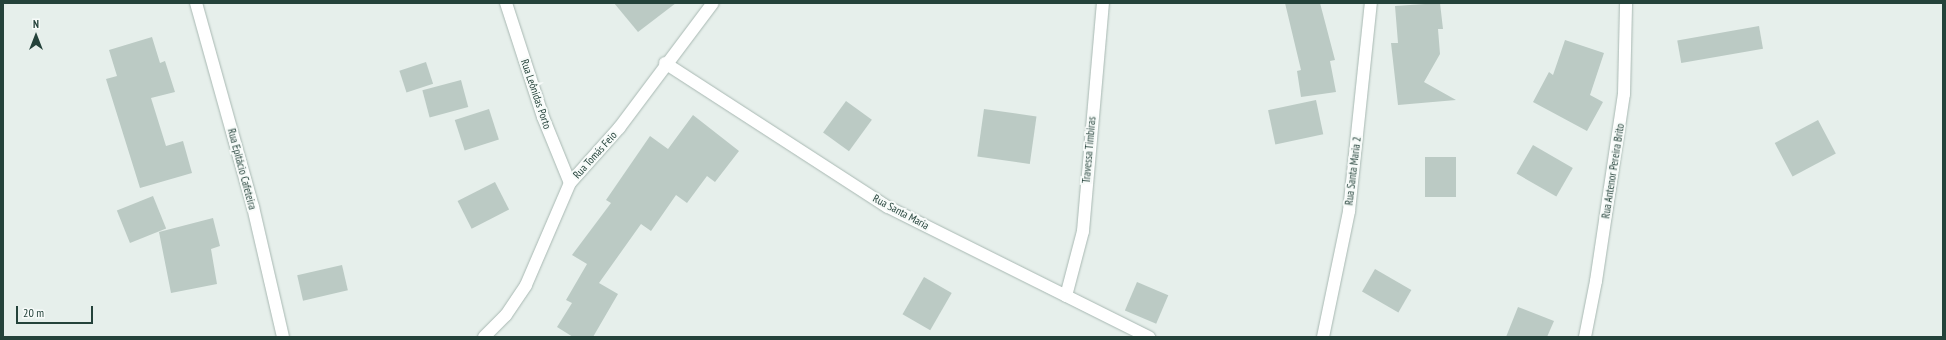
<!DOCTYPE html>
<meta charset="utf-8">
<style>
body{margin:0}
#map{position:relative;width:1946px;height:340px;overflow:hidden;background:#e6efeb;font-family:"PT Sans Narrow",sans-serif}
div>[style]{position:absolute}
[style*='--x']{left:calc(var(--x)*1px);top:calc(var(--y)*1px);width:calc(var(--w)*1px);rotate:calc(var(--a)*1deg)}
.building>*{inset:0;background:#bbcac4;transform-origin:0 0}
.roads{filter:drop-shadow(0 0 1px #a8b8b2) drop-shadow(0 0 1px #a8b8b2)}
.street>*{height:12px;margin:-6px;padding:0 6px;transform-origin:6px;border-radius:6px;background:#fff}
span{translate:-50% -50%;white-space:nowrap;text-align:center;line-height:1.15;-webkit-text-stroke:4px #f7fbf9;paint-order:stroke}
.street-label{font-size:11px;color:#24423a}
.frame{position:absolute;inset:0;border:4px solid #24423a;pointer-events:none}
.north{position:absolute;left:16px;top:16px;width:40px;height:40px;-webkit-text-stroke:3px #f7fbf9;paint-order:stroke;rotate:0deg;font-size:11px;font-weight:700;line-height:16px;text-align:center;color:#24423a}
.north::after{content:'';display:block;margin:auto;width:14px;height:18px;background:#24423a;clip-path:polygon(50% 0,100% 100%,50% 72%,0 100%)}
.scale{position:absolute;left:16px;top:306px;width:77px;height:18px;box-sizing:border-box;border:2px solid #24423a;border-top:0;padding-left:5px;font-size:12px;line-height:14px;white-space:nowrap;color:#24423a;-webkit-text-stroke:3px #f7fbf9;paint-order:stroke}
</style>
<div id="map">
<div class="building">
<i style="clip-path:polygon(614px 3px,676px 3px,638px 32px)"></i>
<i style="clip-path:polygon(1285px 3px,1320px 3px,1335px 60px,1330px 61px,1336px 92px,1301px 97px,1297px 71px,1301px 70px)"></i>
<i style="clip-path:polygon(1440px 3px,1443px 29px,1438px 29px,1440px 54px,1424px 82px,1456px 100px,1398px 105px,1391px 43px,1398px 43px,1395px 6px)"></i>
<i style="left:1759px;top:26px;width:23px;height:83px;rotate:80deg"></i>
<i style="clip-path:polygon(152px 37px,160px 63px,165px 61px,175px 92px,151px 98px,166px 146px,183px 141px,192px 173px,140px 188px,106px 79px,117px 76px,109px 50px)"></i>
<i style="clip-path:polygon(1565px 40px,1604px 53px,1590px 95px,1603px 102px,1587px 131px,1533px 102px,1549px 72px,1553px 75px)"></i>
<i style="left:426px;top:62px;width:23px;height:28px;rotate:72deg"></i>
<i style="left:461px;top:80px;width:28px;height:40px;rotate:75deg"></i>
<i style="left:1316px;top:100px;width:35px;height:49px;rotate:78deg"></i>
<i style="left:846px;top:101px;width:32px;height:39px;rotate:36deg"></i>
<i style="left:489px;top:109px;width:32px;height:36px;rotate:72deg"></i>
<i style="left:984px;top:109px;width:53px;height:48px;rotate:8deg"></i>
<i style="clip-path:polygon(693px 115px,739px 151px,715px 182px,707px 176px,687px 203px,676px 195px,651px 231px,641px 224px,599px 283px,618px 294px,593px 337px,573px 337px,557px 327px,572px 303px,566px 300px,587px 264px,572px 255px,611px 203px,606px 200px,650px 136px,668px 149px)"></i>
<i style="left:1818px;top:120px;width:38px;height:49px;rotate:62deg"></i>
<i style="left:1533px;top:145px;width:46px;height:33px;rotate:30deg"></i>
<i style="left:1425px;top:157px;width:31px;height:40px"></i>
<i style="left:495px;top:182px;width:31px;height:42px;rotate:63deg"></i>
<i style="left:153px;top:196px;width:35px;height:39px;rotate:68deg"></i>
<i style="clip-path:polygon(213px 218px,220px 246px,211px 249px,217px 284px,171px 293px,159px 232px)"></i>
<i style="left:342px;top:265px;width:26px;height:46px;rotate:77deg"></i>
<i style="left:1375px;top:269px;width:42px;height:26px;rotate:30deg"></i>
<i style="left:924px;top:277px;width:32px;height:43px;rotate:30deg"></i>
<i style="left:1137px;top:282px;width:34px;height:31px;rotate:23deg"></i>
<i style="clip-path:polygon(1518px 307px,1554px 321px,1547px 337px,1506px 337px)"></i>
</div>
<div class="roads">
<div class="street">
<i style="--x:196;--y:3;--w:212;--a:74.4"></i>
<i style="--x:253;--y:207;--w:133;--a:77"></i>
<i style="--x:506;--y:3;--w:120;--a:72"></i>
<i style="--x:543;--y:117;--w:71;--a:67.8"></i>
<i style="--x:665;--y:63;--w:265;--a:32.9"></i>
<i style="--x:888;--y:207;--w:292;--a:26.5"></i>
<i style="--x:1066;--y:296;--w:67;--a:-75.3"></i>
<i style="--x:1083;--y:231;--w:229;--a:-85"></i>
<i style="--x:484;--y:337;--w:31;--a:-45"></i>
<i style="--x:506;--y:315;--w:36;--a:-56"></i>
<i style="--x:526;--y:285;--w:111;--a:-66.7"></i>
<i style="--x:570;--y:183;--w:74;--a:-48.3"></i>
<i style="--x:619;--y:128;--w:156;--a:-53.1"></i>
<i style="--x:1323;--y:337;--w:129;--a:-78.3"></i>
<i style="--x:1349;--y:211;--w:209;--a:-84"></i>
<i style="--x:1585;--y:337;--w:57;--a:-78.9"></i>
<i style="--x:1596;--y:281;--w:189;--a:-81.5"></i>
<i style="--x:1624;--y:94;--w:91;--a:-88.7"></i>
</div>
</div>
<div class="street-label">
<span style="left:536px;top:94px;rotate:71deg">Rua Leônidas Porto</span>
<span style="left:1089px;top:150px;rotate:-85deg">Travessa Timbiras</span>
<span style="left:595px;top:155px;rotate:-48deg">Rua Tomás Feio</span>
<span style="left:242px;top:169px;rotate:75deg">Rua Epitácio Cafeteira</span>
<span style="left:1353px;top:171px;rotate:-83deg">Rua Santa Maria 2</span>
<span style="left:1613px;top:171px;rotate:-81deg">Rua Antenor Pereira Brito</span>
<span style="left:901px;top:212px;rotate:28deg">Rua Santa Maria</span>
</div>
<div class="frame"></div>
<div class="north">N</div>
<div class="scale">20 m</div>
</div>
